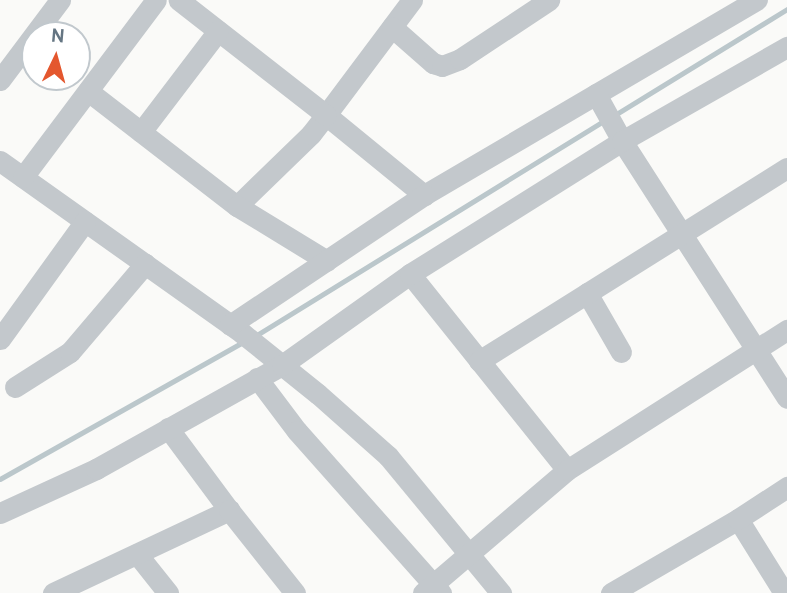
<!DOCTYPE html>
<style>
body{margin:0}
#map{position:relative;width:787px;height:593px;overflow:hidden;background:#fafaf8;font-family:Overpass,sans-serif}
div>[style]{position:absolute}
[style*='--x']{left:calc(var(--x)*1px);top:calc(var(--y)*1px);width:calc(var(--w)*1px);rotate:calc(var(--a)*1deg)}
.stream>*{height:4.5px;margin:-2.25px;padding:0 2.25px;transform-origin:2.25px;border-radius:2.25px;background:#bbc7cb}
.minor>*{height:21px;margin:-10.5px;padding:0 10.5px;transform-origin:10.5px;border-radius:10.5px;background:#c3c8cc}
span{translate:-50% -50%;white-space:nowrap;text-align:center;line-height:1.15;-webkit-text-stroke:7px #fff;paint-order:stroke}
.north{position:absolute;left:21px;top:21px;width:70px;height:70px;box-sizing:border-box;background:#fff;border:2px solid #c1c8cd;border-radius:50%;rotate:5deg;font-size:19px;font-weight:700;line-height:28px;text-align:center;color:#657683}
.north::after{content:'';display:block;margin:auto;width:24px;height:32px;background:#e4572e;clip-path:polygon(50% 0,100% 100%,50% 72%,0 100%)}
</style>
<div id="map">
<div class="stream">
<i style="--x:615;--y:115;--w:202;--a:-31.6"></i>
<i style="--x:257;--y:335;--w:408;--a:-31.7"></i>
<i style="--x:0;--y:479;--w:279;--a:-29.4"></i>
</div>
<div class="minor">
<i style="--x:412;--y:0;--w:144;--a:126.8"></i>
<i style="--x:326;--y:115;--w:127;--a:39.2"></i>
<i style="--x:424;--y:195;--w:386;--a:-30.4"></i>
<i style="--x:392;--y:27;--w:55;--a:41.3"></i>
<i style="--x:433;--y:63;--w:9;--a:18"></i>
<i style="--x:442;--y:66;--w:19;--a:-21"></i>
<i style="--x:460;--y:59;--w:107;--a:-33.5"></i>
<i style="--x:0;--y:80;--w:100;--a:-53.1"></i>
<i style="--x:88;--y:91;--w:188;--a:37.7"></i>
<i style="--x:237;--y:206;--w:103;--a:-44.2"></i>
<i style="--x:311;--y:134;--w:24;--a:-52"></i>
<i style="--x:326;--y:115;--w:187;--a:-142"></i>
<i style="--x:596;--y:94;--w:54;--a:61"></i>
<i style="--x:622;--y:141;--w:305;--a:57.3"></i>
<i style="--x:141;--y:132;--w:127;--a:-52.7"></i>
<i style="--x:0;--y:161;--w:297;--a:35.4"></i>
<i style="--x:242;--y:333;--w:97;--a:38.8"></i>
<i style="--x:318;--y:394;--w:94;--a:41.5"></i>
<i style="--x:388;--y:456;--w:178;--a:50.5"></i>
<i style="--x:23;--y:177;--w:221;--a:-53.1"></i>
<i style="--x:237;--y:206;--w:105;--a:31.4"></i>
<i style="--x:410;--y:274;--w:251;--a:51.3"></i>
<i style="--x:587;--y:293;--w:68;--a:60"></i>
<i style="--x:230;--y:325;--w:234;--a:-33.8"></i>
<i style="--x:0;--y:339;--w:145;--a:-54.2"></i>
<i style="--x:479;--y:361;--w:363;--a:-32.1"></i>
<i style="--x:257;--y:378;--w:66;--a:53"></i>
<i style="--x:297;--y:431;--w:217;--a:48.4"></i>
<i style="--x:15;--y:387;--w:65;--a:-32.5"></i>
<i style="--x:70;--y:352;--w:116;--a:-49.6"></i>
<i style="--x:168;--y:428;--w:102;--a:53.4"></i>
<i style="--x:0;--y:513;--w:106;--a:-24.6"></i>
<i style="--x:96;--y:469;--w:213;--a:-29.2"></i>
<i style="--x:282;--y:365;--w:157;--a:-35.4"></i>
<i style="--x:410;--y:274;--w:250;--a:-32.1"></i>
<i style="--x:622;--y:141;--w:190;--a:-29.7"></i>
<i style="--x:137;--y:554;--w:50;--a:51.5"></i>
<i style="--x:53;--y:593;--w:195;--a:-25.2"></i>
<i style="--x:229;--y:510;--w:106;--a:51.5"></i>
<i style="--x:423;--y:593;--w:189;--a:-40.5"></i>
<i style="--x:567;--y:470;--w:261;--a:-32.5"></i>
<i style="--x:611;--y:593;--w:147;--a:-30.2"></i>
<i style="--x:784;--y:593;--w:87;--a:-121.9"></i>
<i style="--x:738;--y:519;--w:59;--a:-33.1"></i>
</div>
<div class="north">N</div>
</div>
